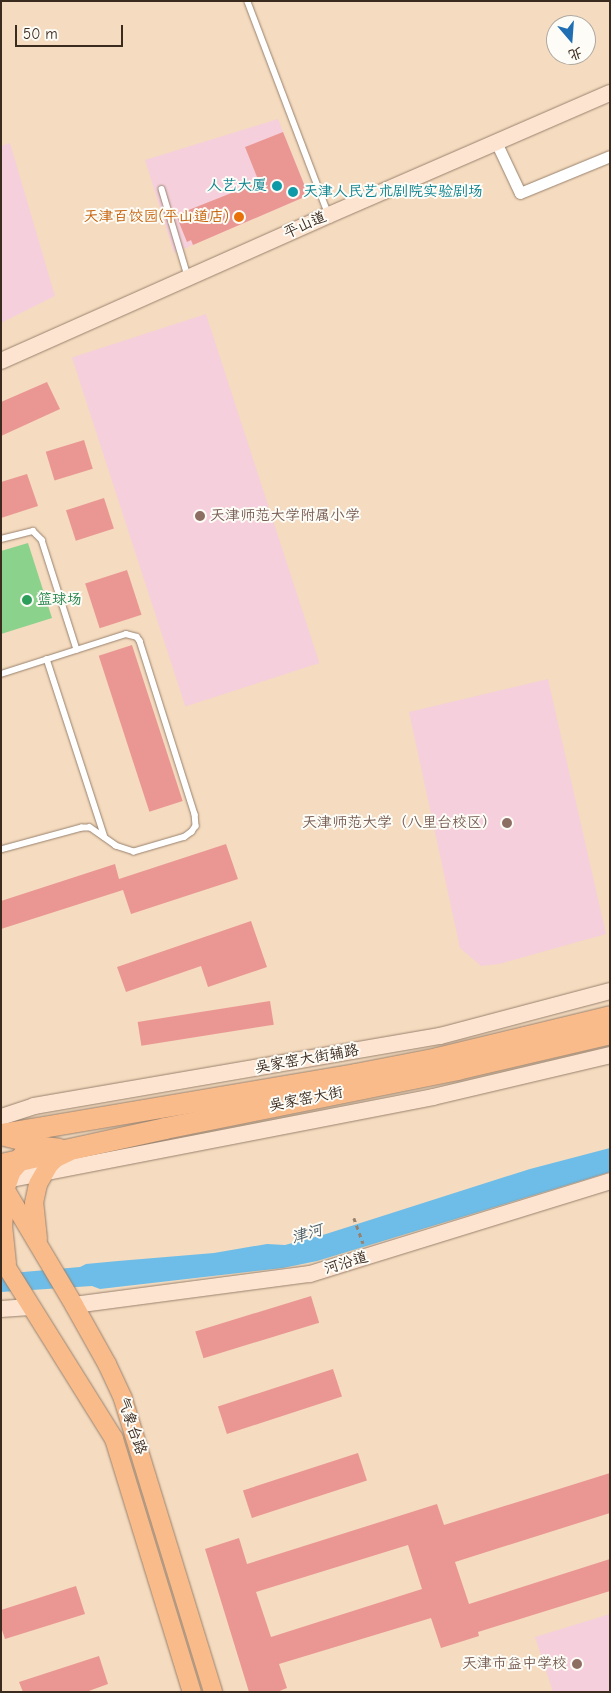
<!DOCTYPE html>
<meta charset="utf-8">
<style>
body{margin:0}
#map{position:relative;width:611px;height:1693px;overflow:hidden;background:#f5dbbf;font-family:"Comic Neue","LXGW WenKai TC",sans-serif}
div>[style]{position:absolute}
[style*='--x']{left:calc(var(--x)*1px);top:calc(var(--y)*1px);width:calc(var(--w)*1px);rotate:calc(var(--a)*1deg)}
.built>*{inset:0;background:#f5cfdb;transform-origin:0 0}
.green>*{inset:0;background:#8bd28c}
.water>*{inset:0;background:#6ebde8}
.building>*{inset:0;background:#ea9794;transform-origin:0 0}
.path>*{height:2.5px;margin-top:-1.25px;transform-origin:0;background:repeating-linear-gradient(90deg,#98826e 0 4px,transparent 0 8px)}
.roads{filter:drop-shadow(0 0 1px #98826e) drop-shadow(0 0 1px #98826e)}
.lane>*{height:5.5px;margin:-2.75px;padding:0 2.75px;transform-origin:2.75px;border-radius:2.75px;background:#fff}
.street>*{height:11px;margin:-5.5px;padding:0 5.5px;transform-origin:5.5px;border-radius:5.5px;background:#fff}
.secondary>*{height:16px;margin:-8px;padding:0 8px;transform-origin:8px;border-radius:8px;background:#fde4d1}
.primary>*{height:18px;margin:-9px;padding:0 9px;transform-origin:9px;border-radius:9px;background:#fabb8b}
.highway>*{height:21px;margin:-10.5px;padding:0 10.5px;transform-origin:10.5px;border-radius:10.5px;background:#fabb8b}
.dots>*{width:14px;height:14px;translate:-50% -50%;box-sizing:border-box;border:2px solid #fdfcf7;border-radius:50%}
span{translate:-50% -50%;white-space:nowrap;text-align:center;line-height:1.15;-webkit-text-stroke:4px #fdfcf7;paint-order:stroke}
.culture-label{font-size:15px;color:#0d838f}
.right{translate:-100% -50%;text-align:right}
.left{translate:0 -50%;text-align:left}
.food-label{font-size:15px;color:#c56008}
.street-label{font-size:15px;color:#3b2a1e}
.education-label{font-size:15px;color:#785e54}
.leisure-label{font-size:15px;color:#27864d}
.water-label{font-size:16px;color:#4d5d65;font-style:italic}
.frame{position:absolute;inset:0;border:2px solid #3b2a1e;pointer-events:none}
.north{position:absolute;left:546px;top:15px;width:50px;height:50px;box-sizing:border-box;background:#fdfcf7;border:1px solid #afa8a0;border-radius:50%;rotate:162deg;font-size:14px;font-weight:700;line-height:20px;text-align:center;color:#3b2a1e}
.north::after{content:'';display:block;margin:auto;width:18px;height:22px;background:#1f6fb2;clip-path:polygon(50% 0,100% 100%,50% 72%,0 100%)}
.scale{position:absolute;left:15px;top:25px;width:108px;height:22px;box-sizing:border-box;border:2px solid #3b2a1e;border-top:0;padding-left:6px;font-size:15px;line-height:18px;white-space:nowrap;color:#3b2a1e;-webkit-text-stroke:4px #fdfcf7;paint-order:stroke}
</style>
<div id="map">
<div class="built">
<i style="clip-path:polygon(278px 119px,306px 189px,302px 198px,174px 253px,145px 160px)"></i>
<i style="clip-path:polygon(10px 143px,55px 296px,1px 323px,1px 146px)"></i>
<i style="left:206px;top:314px;width:367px;height:141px;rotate:72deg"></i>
<i style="clip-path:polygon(548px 679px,606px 934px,499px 964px,481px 966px,460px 948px,409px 712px)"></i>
<i style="clip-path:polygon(610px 1614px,610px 1692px,553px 1692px,535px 1637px)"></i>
</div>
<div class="green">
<i style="clip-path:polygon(28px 543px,52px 618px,1px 634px,1px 551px)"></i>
</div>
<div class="water">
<i style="clip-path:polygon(610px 1148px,610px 1172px,317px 1261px,283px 1268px,100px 1289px,92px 1286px,1px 1292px,1px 1274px,80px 1267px,86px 1264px,118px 1261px,214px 1253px,267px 1244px,285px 1245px,326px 1234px,530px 1169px)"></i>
</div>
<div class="building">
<i style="clip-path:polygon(283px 132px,306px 189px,302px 198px,193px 245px,191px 240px,187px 242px,176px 215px,259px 182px,245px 147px)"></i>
<i style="clip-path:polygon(47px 382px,60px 409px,1px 436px,1px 402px)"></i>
<i style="left:84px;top:440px;width:30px;height:40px;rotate:73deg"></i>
<i style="clip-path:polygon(27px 474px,38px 506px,1px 518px,1px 482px)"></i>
<i style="left:104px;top:498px;width:32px;height:40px;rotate:72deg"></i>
<i style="left:127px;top:570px;width:47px;height:44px;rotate:72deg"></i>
<i style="left:132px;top:645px;width:164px;height:35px;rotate:72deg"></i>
<i style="clip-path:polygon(226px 844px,238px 879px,131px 914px,123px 890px,1px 929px,1px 901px,115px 864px,119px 879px)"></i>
<i style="clip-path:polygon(251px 921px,267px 967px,208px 987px,201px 966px,126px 992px,117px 967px)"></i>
<i style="left:270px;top:1001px;width:24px;height:134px;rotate:81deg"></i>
<i style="left:311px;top:1296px;width:28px;height:121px;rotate:73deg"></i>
<i style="left:333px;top:1369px;width:29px;height:121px;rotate:72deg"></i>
<i style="left:358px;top:1453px;width:29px;height:121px;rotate:72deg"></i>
<i style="clip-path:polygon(evenodd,610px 1473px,610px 1513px,455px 1562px,469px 1604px,610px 1559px,610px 1591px,478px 1632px,479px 1636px,441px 1648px,431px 1618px,279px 1664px,287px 1688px,277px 1692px,249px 1692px,205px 1549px,239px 1538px,247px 1564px,437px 1504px,444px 1525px,610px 1473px,408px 1545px,422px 1589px,271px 1637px,256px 1592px,408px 1545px)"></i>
<i style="clip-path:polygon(76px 1586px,85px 1614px,5px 1639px,1px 1627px,1px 1610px)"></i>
<i style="clip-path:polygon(99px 1656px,108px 1684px,86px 1692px,23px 1692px,19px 1682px)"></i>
</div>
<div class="path">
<i style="--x:354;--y:1218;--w:27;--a:70"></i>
</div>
<div class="roads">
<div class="lane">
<i style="--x:248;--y:2;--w:226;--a:69.2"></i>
<i style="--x:162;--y:189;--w:91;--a:73.4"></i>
<i style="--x:1;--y:539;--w:33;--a:-14"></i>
<i style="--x:33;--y:531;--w:13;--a:45"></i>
<i style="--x:42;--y:540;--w:115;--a:72.3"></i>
<i style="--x:47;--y:659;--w:187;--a:72"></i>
<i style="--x:1;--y:674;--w:131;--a:-17.7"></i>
<i style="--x:126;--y:634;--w:11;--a:15"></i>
<i style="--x:137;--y:637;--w:5;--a:53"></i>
<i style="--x:140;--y:641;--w:182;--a:72.4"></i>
<i style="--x:195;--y:814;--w:12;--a:85"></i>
<i style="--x:196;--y:826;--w:7;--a:124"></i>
<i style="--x:192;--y:832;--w:9;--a:144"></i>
<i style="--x:185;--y:837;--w:53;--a:163.6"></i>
<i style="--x:134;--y:852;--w:19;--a:-162"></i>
<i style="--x:116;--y:846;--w:32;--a:-145"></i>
<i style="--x:90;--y:828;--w:8;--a:180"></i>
<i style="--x:82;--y:828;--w:84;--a:164.8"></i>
</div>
<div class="street">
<i style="--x:496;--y:142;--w:56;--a:64.8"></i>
<i style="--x:520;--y:193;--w:97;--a:-22.3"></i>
</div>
<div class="secondary">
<i style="--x:1;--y:361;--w:359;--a:-24"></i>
<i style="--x:329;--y:215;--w:306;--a:-23.5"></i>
<i style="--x:1;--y:1117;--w:35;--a:-18"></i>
<i style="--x:34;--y:1106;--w:412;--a:-9.8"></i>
<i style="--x:440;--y:1036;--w:176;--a:-14.8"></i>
<i style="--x:1;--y:1181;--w:440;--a:-11"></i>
<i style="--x:433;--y:1097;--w:182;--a:-13.3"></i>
<i style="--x:74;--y:1305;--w:238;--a:-7.5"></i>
<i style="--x:310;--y:1274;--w:314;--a:-17.2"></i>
<i style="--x:1;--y:1309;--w:29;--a:-4"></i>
</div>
<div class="primary">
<i style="--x:1;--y:1136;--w:36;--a:14"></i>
<i style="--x:36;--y:1145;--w:23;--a:7"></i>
<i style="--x:1;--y:1182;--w:143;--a:59.3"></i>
<i style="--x:74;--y:1305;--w:68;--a:60.8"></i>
<i style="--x:107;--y:1364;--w:38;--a:65"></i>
<i style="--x:123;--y:1399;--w:307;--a:72.9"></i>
<i style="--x:38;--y:1239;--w:36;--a:-96"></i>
<i style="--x:34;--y:1203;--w:19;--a:-78"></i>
<i style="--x:38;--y:1184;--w:22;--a:-60"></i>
<i style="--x:49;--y:1165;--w:10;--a:-45"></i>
<i style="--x:56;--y:1158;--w:14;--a:-25"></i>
<i style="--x:1;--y:1258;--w:213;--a:58"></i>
<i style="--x:114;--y:1439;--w:265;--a:72.9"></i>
</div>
<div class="highway">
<i style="--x:1;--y:1134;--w:359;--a:-9.6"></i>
<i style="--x:355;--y:1074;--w:84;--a:-11"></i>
<i style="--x:437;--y:1058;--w:178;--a:-13.6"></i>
<i style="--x:1;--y:1164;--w:168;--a:-12.4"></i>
<i style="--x:165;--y:1128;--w:298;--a:-11.4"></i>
<i style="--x:457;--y:1069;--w:157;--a:-13.2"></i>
<i style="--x:5;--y:1263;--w:36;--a:-96"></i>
<i style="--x:1;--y:1227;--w:40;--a:-85.7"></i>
<i style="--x:4;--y:1187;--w:18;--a:-71"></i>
<i style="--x:10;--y:1170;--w:20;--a:-49"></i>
</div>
</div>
<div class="dots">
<i style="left:277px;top:186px;background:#0f9aa8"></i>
<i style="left:293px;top:192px;background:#0f9aa8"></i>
<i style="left:239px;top:217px;background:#e8710a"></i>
<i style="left:200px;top:516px;background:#8d6e63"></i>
<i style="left:27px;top:600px;background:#2e9e5b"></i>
<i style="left:507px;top:823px;background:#8d6e63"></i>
<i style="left:577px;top:1664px;background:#8d6e63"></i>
</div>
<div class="culture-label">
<span class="right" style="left:267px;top:186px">人艺大厦</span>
<span class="left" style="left:303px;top:192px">天津人民艺术剧院实验剧场</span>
</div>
<div class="food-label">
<span class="right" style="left:229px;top:217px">天津百饺园(平山道店)</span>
</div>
<div class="street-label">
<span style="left:305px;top:225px;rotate:-24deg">平山道</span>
<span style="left:307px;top:1059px;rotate:-10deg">吴家窑大街辅路</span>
<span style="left:306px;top:1099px;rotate:-11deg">吴家窑大街</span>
<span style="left:346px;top:1263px;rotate:-17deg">河沿道</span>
<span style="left:132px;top:1426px;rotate:71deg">气象台路</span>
</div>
<div class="education-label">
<span class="left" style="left:210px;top:516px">天津师范大学附属小学</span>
<span class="right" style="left:497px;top:823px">天津师范大学（八里台校区）</span>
<span class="right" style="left:567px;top:1664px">天津市益中学校</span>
</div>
<div class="leisure-label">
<span class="left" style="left:37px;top:600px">篮球场</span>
</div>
<div class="water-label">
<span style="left:307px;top:1234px;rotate:-16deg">津河</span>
</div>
<div class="frame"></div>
<div class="north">北</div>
<div class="scale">50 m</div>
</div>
